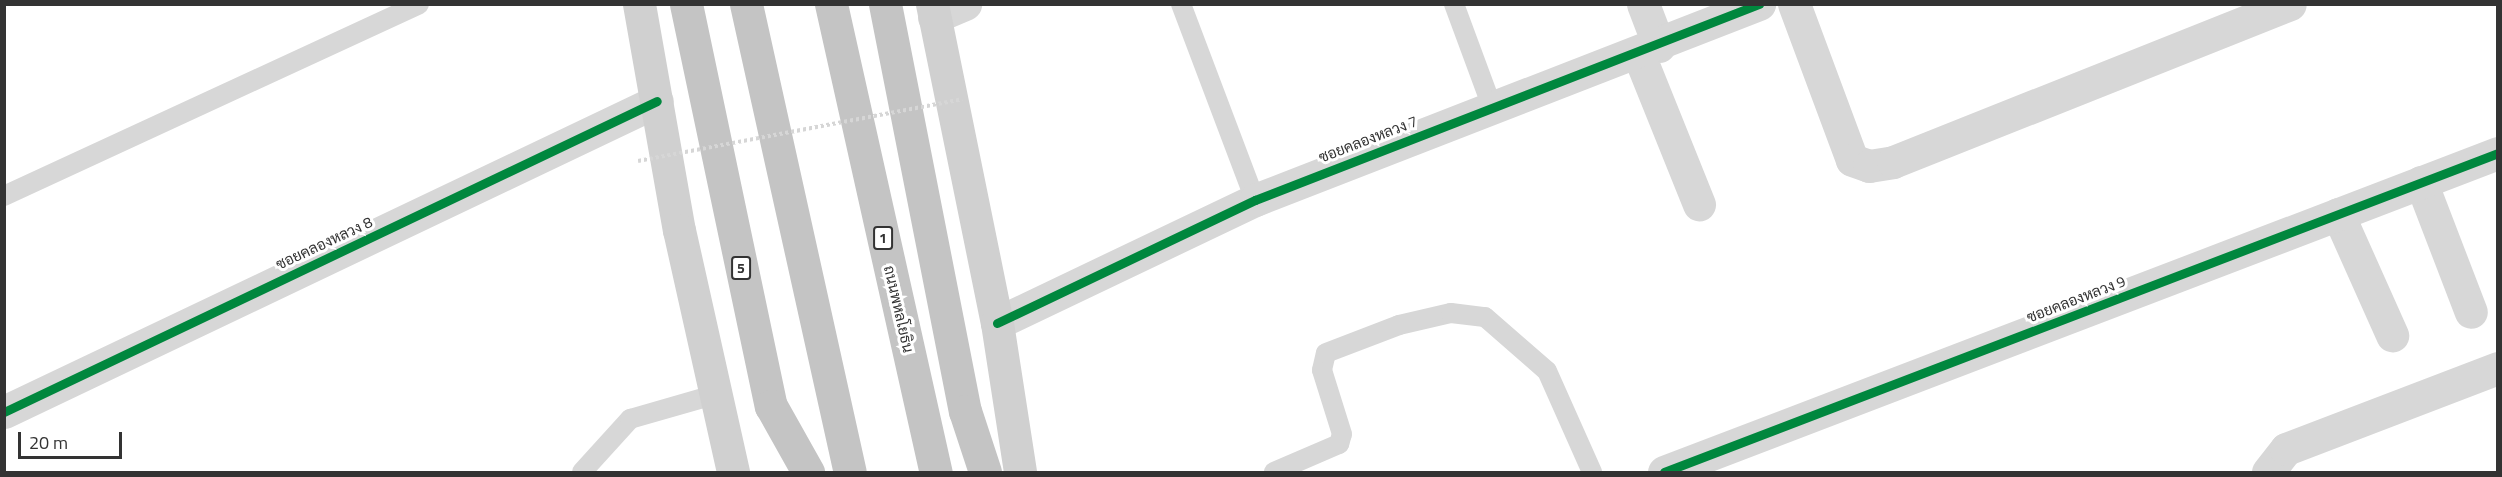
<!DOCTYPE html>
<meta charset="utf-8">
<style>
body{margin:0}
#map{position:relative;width:2502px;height:477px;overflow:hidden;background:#fff;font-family:"Titillium Web",Sarabun,sans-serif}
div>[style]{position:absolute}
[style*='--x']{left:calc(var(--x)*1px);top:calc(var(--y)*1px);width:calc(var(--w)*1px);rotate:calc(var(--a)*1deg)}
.lane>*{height:20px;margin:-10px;padding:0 10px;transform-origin:10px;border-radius:10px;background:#d7d7d7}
.street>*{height:33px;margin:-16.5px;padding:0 16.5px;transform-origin:16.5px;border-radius:16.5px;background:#d7d7d7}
.secondary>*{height:33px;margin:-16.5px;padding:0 16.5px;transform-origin:16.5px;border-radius:16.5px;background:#d0d0d0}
.highway>*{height:33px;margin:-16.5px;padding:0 16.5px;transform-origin:16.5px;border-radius:16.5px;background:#c4c4c4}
.path-bridge>*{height:4px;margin-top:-2px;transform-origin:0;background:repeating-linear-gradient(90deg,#d6d6d6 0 3px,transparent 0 6px)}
.cycleway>*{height:9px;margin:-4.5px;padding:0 4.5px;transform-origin:4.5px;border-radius:4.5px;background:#00873e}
span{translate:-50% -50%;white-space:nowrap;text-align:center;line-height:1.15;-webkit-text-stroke:6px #fff;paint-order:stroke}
.shield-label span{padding:2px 4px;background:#fff;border:2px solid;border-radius:4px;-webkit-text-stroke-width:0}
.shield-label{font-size:14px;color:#333;font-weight:700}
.street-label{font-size:15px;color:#333}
.frame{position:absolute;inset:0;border:6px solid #333;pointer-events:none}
.scale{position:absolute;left:18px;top:432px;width:104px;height:27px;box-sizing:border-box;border:3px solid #333;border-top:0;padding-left:8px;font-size:18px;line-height:21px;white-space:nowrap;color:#333;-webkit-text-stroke:4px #fff;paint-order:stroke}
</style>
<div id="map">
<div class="lane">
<i style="--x:1181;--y:4;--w:210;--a:69.3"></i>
<i style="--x:1454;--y:4;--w:110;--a:69.7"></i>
<i style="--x:4;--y:196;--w:457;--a:-24.8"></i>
<i style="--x:582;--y:472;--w:72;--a:-47.8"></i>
<i style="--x:630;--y:419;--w:91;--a:-16"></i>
<i style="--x:1274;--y:472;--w:71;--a:-23.3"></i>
<i style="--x:1339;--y:444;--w:10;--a:-73"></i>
<i style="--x:1342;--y:434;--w:67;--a:-107.4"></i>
<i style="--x:1322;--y:370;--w:17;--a:-77"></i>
<i style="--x:1326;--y:353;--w:78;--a:-21"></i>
<i style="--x:1399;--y:325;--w:53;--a:-13"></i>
<i style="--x:1451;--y:313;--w:34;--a:7"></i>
<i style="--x:1485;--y:317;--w:82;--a:41.1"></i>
<i style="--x:1547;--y:371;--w:111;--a:66"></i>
</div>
<div class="street">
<i style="--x:1643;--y:4;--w:45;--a:69.1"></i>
<i style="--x:1794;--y:4;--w:166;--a:69.6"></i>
<i style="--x:1852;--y:160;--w:18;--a:19"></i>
<i style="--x:1869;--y:166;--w:24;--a:-9"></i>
<i style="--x:1893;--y:162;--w:427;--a:-21.7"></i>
<i style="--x:934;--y:17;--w:34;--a:-23"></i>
<i style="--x:1639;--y:55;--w:161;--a:68.1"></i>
<i style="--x:2421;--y:182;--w:139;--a:69"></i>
<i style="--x:2338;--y:214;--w:133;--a:65.9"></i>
<i style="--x:997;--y:323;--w:286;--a:-25.5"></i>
<i style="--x:1255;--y:200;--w:541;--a:-21.25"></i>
<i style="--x:4;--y:412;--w:723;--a:-25.47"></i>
<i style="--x:1664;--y:472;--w:893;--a:-20.93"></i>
<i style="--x:2268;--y:472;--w:29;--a:-52"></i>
<i style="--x:2286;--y:449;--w:227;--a:-20.9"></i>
</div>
<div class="secondary">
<i style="--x:639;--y:4;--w:230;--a:80"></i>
<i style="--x:679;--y:230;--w:248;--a:77.4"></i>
<i style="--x:932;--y:4;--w:326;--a:78.5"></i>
<i style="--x:997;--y:323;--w:151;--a:81.2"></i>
</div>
<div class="highway">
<i style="--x:686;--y:4;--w:411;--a:78.1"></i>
<i style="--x:771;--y:406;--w:76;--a:60.7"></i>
<i style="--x:746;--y:4;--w:479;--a:77.5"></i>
<i style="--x:831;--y:4;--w:480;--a:77.4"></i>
<i style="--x:885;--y:4;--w:415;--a:78.9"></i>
<i style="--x:965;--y:411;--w:64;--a:71.8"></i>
</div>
<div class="path-bridge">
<i style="--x:638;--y:161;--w:330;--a:-10.8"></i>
</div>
<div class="cycleway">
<i style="--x:997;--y:323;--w:286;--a:-25.5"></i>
<i style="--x:1255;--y:200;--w:541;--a:-21.25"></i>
<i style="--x:4;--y:412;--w:723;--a:-25.47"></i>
<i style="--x:1664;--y:472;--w:893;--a:-20.93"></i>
</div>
<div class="shield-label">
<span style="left:883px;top:238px">1</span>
<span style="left:741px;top:268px">5</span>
</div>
<div class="street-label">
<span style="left:1368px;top:139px;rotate:-21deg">ซอยคลองหลวง 7</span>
<span style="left:324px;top:243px;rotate:-25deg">ซอยคลองหลวง 8</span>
<span style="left:2076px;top:299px;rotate:-21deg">ซอยคลองหลวง 9</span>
<span style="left:899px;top:309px;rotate:77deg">ถนนพหลโยธิน</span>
</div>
<div class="frame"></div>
<div class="scale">20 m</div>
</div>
